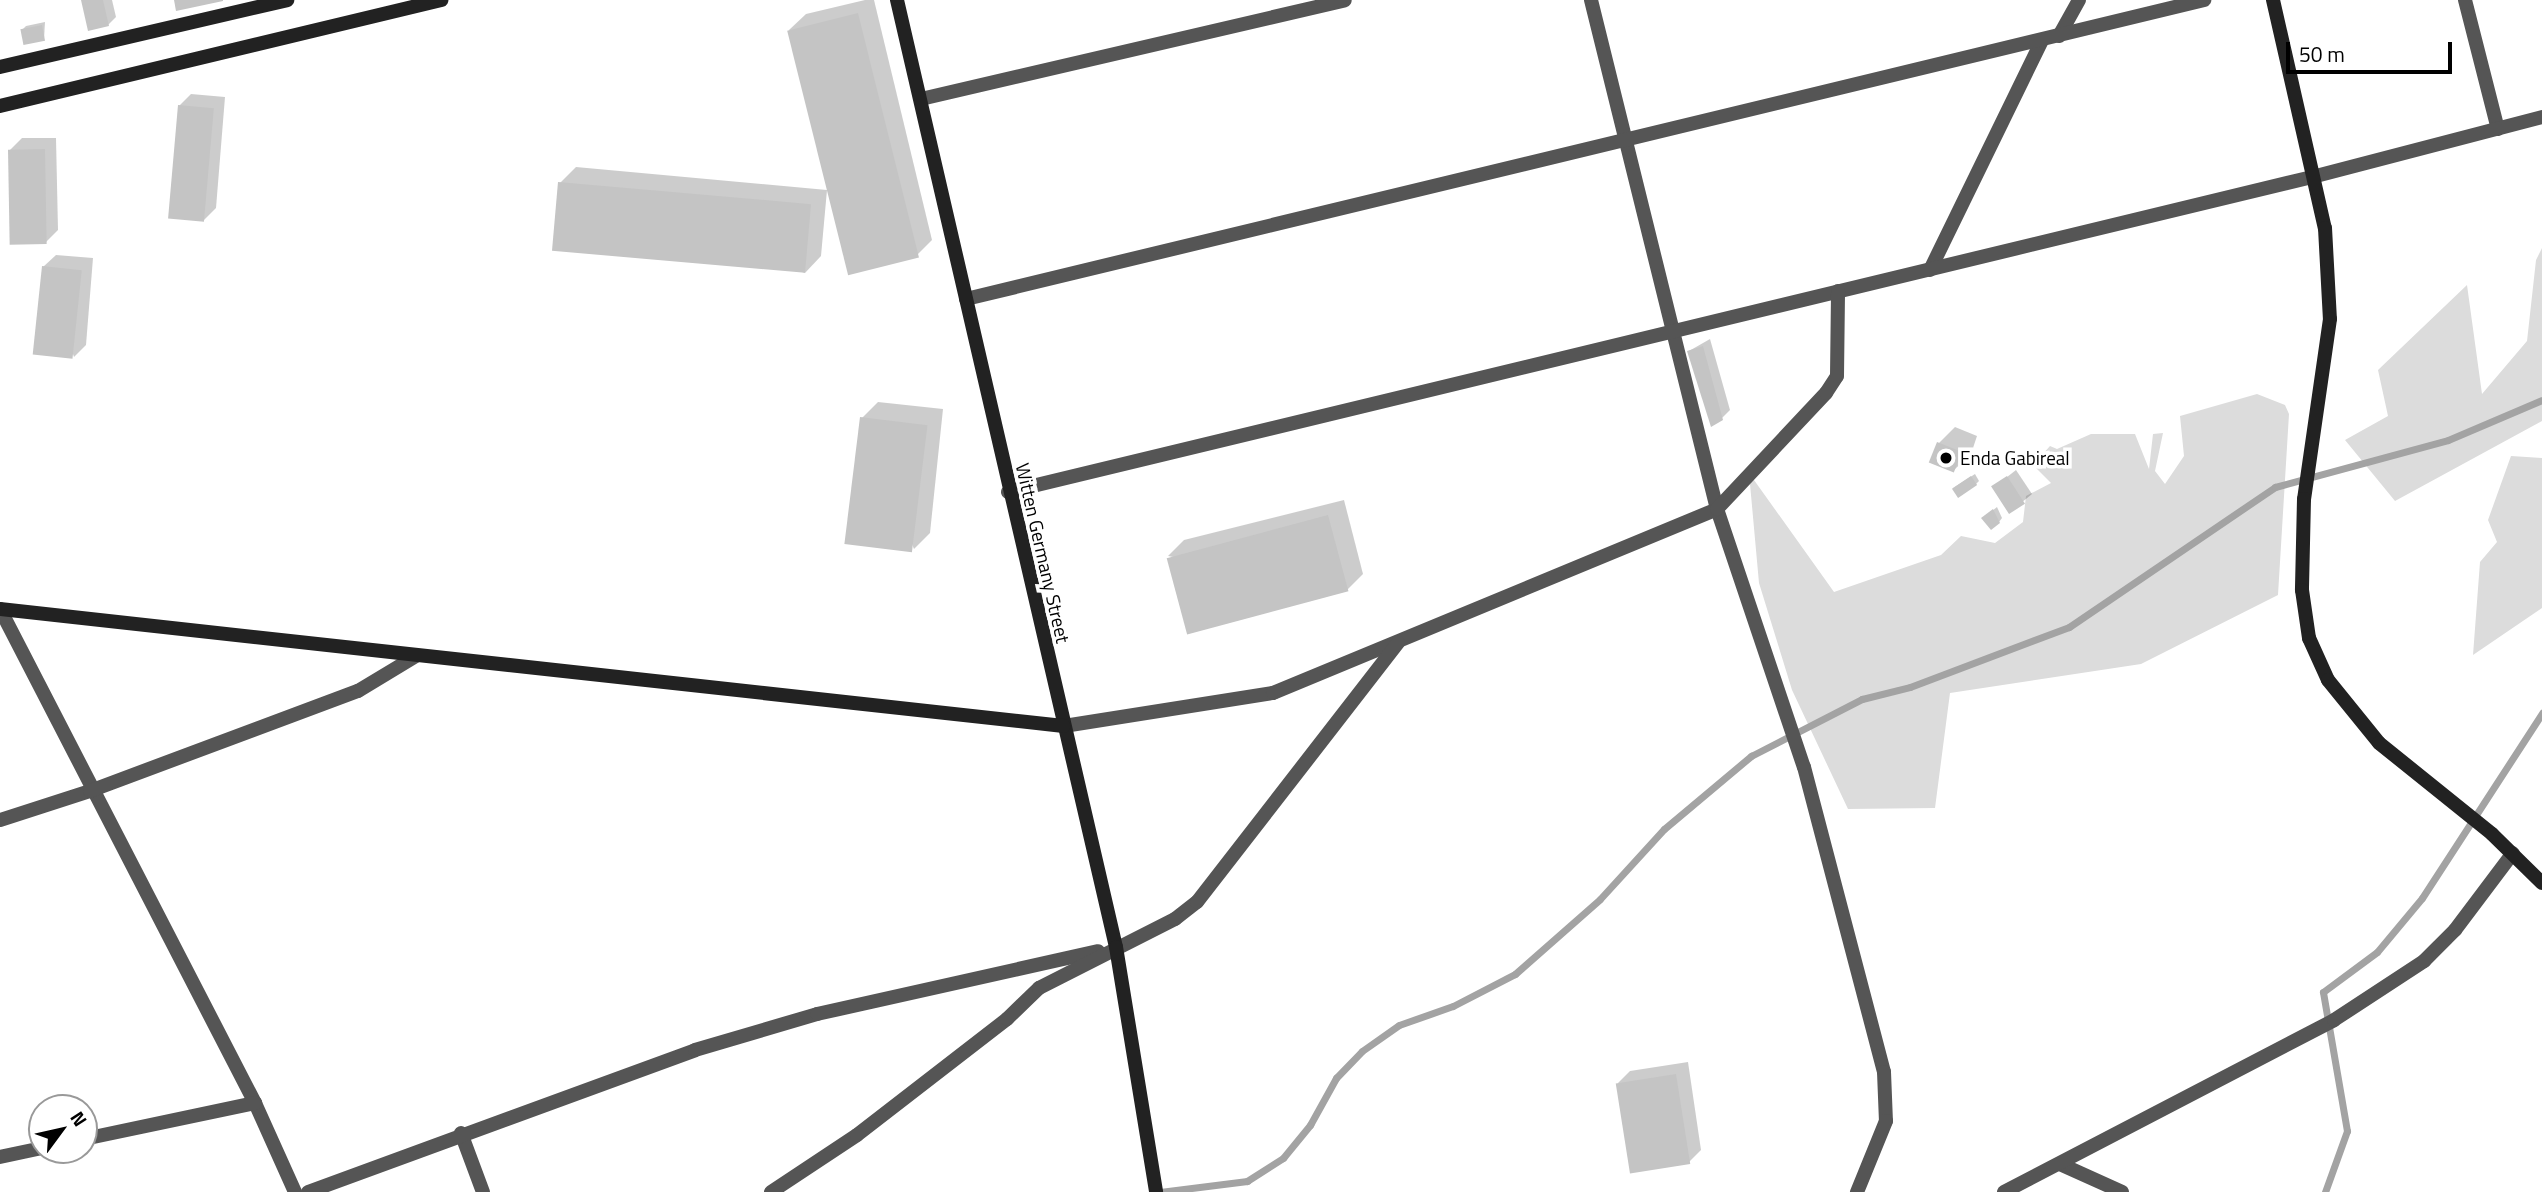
<!DOCTYPE html>
<style>
body{margin:0}
#map{position:relative;width:2542px;height:1192px;overflow:hidden;background:#fff;font-family:"Titillium Web",sans-serif}
div>[style]{position:absolute}
[style*='--x']{left:calc(var(--x)*1px);top:calc(var(--y)*1px);width:calc(var(--w)*1px);rotate:calc(var(--a)*1deg)}
.green>*{inset:0;background:#dcdcdc}
.shadow>*{inset:0;background:#0003}
.stream>*{height:7px;margin:-3.5px;padding:0 3.5px;transform-origin:3.5px;border-radius:3.5px;background:#a3a3a3}
.building>*{inset:0;background:#c4c4c4;transform-origin:0 0}
.street>*{height:14px;margin:-7px;padding:0 7px;transform-origin:7px;border-radius:7px;background:#555}
.secondary>*{height:14px;margin:-7px;padding:0 7px;transform-origin:7px;border-radius:7px;background:#222}
.dots>*{width:19px;height:19px;translate:-50% -50%;box-sizing:border-box;border:4px solid #fff;border-radius:50%}
span{translate:-50% -50%;white-space:nowrap;text-align:center;line-height:1.15;-webkit-text-stroke:7px #fff;paint-order:stroke}
.poi-label{font-size:19px;color:#000}
.left{translate:0 -50%;text-align:left}
.street-label{font-size:19px;color:#000}
.north{position:absolute;left:28px;top:1094px;width:70px;height:70px;box-sizing:border-box;background:#fff;border:2px solid #999;border-radius:50%;rotate:57deg;font-size:19px;font-weight:700;line-height:28px;text-align:center;color:#000}
.north::after{content:'';display:block;margin:auto;width:24px;height:32px;background:#000;clip-path:polygon(50% 0,100% 100%,50% 72%,0 100%)}
.scale{position:absolute;left:2286px;top:42px;width:166px;height:32px;box-sizing:border-box;border:4px solid #000;border-top:0;padding-left:9px;font-size:21px;line-height:24px;white-space:nowrap;color:#000;-webkit-text-stroke:5px #fff;paint-order:stroke}
</style>
<div id="map">
<div class="green">
<i style="clip-path:polygon(2542px 248px,2542px 421px,2395px 501px,2345px 440px,2388px 416px,2378px 370px,2467px 285px,2482px 394px,2527px 341px,2536px 260px)"></i>
<i style="clip-path:polygon(2257px 394px,2285px 405px,2289px 414px,2278px 595px,2141px 664px,1950px 693px,1935px 808px,1848px 809px,1792px 690px,1759px 583px,1749px 473px,1834px 592px,1941px 555px,1961px 536px,1995px 543px,2023px 522px,2026px 496px,2051px 483px,2033px 465px,2050px 446px,2057px 449px,2091px 434px,2135px 434px,2149px 469px,2153px 434px,2163px 433px,2155px 471px,2165px 484px,2184px 456px,2180px 416px)"></i>
<i style="clip-path:polygon(2511px 456px,2542px 458px,2542px 608px,2473px 655px,2480px 562px,2497px 542px,2488px 520px)"></i>
</div>
<div class="shadow">
<i style="clip-path:polygon(83px 0,112px 0,116px 17px,108px 25px)"></i>
<i style="clip-path:polygon(865px 0,874px 0,932px 240px,916px 256px,789px 30px,806px 14px)"></i>
<i style="clip-path:polygon(45px 22px,44px 39px,22px 30px,26px 26px)"></i>
<i style="clip-path:polygon(191px 94px,225px 97px,216px 208px,204px 220px,179px 106px)"></i>
<i style="clip-path:polygon(22px 138px,56px 138px,58px 230px,46px 242px,10px 150px)"></i>
<i style="clip-path:polygon(576px 167px,827px 190px,821px 256px,805px 273px,560px 183px)"></i>
<i style="clip-path:polygon(56px 255px,93px 258px,86px 345px,74px 357px,43px 267px)"></i>
<i style="clip-path:polygon(1710px 339px,1730px 410px,1722px 418px,1689px 351px)"></i>
<i style="clip-path:polygon(878px 402px,943px 409px,930px 533px,914px 549px,862px 418px)"></i>
<i style="clip-path:polygon(1955px 427px,1977px 436px,1971px 454px,1954px 470px,1939px 443px)"></i>
<i style="clip-path:polygon(2016px 470px,2032px 494px,2009px 513px,1993px 488px)"></i>
<i style="clip-path:polygon(1975px 474px,1979px 481px,1976px 484px,1953px 488px)"></i>
<i style="clip-path:polygon(1344px 500px,1363px 574px,1347px 590px,1168px 556px,1184px 540px)"></i>
<i style="clip-path:polygon(1997px 507px,2002px 518px,1999px 522px,1987px 515px)"></i>
<i style="clip-path:polygon(1688px 1062px,1701px 1150px,1689px 1162px,1618px 1083px,1630px 1071px)"></i>
</div>
<div class="stream">
<i style="--x:1160;--y:1192;--w:88;--a:-7.2"></i>
<i style="--x:1247;--y:1181;--w:43;--a:-32.6"></i>
<i style="--x:1283;--y:1158;--w:43;--a:-50.7"></i>
<i style="--x:1310;--y:1125;--w:54;--a:-61"></i>
<i style="--x:1336;--y:1078;--w:37;--a:-46"></i>
<i style="--x:1362;--y:1051;--w:45;--a:-35.1"></i>
<i style="--x:1399;--y:1025;--w:57;--a:-19.4"></i>
<i style="--x:1453;--y:1006;--w:70;--a:-27.3"></i>
<i style="--x:1515;--y:974;--w:113;--a:-41.4"></i>
<i style="--x:1600;--y:899;--w:95;--a:-47.6"></i>
<i style="--x:1664;--y:829;--w:114;--a:-40"></i>
<i style="--x:1751;--y:756;--w:125;--a:-27.2"></i>
<i style="--x:1862;--y:699;--w:49;--a:-14"></i>
<i style="--x:1910;--y:687;--w:170;--a:-20.7"></i>
<i style="--x:2069;--y:627;--w:249;--a:-34.2"></i>
<i style="--x:2275;--y:487;--w:179;--a:-15.2"></i>
<i style="--x:2448;--y:440;--w:102;--a:-23.1"></i>
<i style="--x:2325;--y:1192;--w:65;--a:-70.2"></i>
<i style="--x:2347;--y:1131;--w:141;--a:-99.8"></i>
<i style="--x:2323;--y:992;--w:67;--a:-36.5"></i>
<i style="--x:2377;--y:952;--w:70;--a:-50.2"></i>
<i style="--x:2422;--y:898;--w:221;--a:-57"></i>
</div>
<div class="building">
<i style="clip-path:polygon(81px 0,103px 0,109px 26px,88px 31px)"></i>
<i style="clip-path:polygon(174px 0,223px 0,223px 1px,176px 11px)"></i>
<i style="left:858px;top:13px;width:252px;height:73px;rotate:76deg"></i>
<i style="left:42px;top:25px;width:16px;height:22px;rotate:79deg"></i>
<i style="left:178px;top:105px;width:36px;height:114px;rotate:5deg"></i>
<i style="left:45px;top:149px;width:95px;height:37px;rotate:89deg"></i>
<i style="left:558px;top:182px;width:254px;height:69px;rotate:5deg"></i>
<i style="left:42px;top:266px;width:40px;height:89px;rotate:6deg"></i>
<i style="clip-path:polygon(1703px 346px,1723px 420px,1711px 427px,1687px 351px)"></i>
<i style="left:860px;top:417px;width:68px;height:128px;rotate:7deg"></i>
<i style="left:1937px;top:442px;width:27px;height:22px;rotate:22deg"></i>
<i style="left:1971px;top:476px;width:11px;height:23px;rotate:56deg"></i>
<i style="left:2007px;top:476px;width:33px;height:19px;rotate:57deg"></i>
<i style="clip-path:polygon(1993px 509px,2000px 523px,1991px 530px,1981px 518px)"></i>
<i style="left:1328px;top:515px;width:79px;height:167px;rotate:75deg"></i>
<i style="left:1676px;top:1074px;width:91px;height:61px;rotate:81deg"></i>
</div>
<div class="street">
<i style="--x:1591;--y:0;--w:524;--a:76.1"></i>
<i style="--x:1717;--y:509;--w:272;--a:71.4"></i>
<i style="--x:1804;--y:767;--w:315;--a:75.3"></i>
<i style="--x:1884;--y:1072;--w:49;--a:87.7"></i>
<i style="--x:1886;--y:1121;--w:77;--a:112.2"></i>
<i style="--x:2465;--y:0;--w:133;--a:75.7"></i>
<i style="--x:2059;--y:36;--w:41;--a:-60.9"></i>
<i style="--x:921;--y:99;--w:435;--a:-13.1"></i>
<i style="--x:1930;--y:270;--w:256;--a:-64"></i>
<i style="--x:966;--y:299;--w:1274;--a:-13.58"></i>
<i style="--x:1008;--y:492;--w:1346;--a:-13.58"></i>
<i style="--x:2316;--y:176;--w:234;--a:-14.6"></i>
<i style="--x:0;--y:609;--w:556;--a:62.7"></i>
<i style="--x:255;--y:1103;--w:98;--a:65.8"></i>
<i style="--x:1064;--y:726;--w:212;--a:-9"></i>
<i style="--x:1273;--y:693;--w:481;--a:-22.5"></i>
<i style="--x:1717;--y:509;--w:159;--a:-46.8"></i>
<i style="--x:1826;--y:393;--w:20;--a:-57"></i>
<i style="--x:1837;--y:376;--w:85;--a:-89.3"></i>
<i style="--x:0;--y:820;--w:95;--a:-17.9"></i>
<i style="--x:90;--y:791;--w:286;--a:-20.5"></i>
<i style="--x:358;--y:691;--w:68;--a:-31.1"></i>
<i style="--x:461;--y:1133;--w:63;--a:69.6"></i>
<i style="--x:84;--y:1139;--w:175;--a:-11.9"></i>
<i style="--x:0;--y:1157;--w:43;--a:-12.1"></i>
<i style="--x:2060;--y:1164;--w:68;--a:24.3"></i>
<i style="--x:308;--y:1192;--w:412;--a:-20.1"></i>
<i style="--x:695;--y:1050;--w:127;--a:-16.4"></i>
<i style="--x:817;--y:1014;--w:288;--a:-12.6"></i>
<i style="--x:771;--y:1192;--w:103;--a:-33.5"></i>
<i style="--x:857;--y:1135;--w:190;--a:-37.7"></i>
<i style="--x:1007;--y:1019;--w:45;--a:-44.1"></i>
<i style="--x:1039;--y:988;--w:153;--a:-26.9"></i>
<i style="--x:1175;--y:919;--w:28;--a:-38"></i>
<i style="--x:1197;--y:902;--w:328;--a:-52.2"></i>
<i style="--x:2004;--y:1192;--w:372;--a:-27.5"></i>
<i style="--x:2334;--y:1020;--w:108;--a:-33.2"></i>
<i style="--x:2424;--y:961;--w:44;--a:-45"></i>
<i style="--x:2455;--y:930;--w:96;--a:-53"></i>
</div>
<div class="secondary">
<i style="--x:897;--y:0;--w:972;--a:76.98"></i>
<i style="--x:1116;--y:947;--w:248;--a:80.7"></i>
<i style="--x:2273;--y:0;--w:234;--a:77.2"></i>
<i style="--x:2325;--y:228;--w:91;--a:86.9"></i>
<i style="--x:2330;--y:319;--w:182;--a:98.2"></i>
<i style="--x:2304;--y:499;--w:91;--a:91.3"></i>
<i style="--x:2302;--y:590;--w:49;--a:81.7"></i>
<i style="--x:2309;--y:638;--w:46;--a:65.7"></i>
<i style="--x:2328;--y:680;--w:81;--a:51"></i>
<i style="--x:2379;--y:743;--w:145;--a:38.8"></i>
<i style="--x:2492;--y:834;--w:70;--a:44.4"></i>
<i style="--x:0;--y:67;--w:295;--a:-13.1"></i>
<i style="--x:0;--y:106;--w:454;--a:-13.5"></i>
<i style="--x:0;--y:609;--w:1070;--a:6.28"></i>
</div>
<div class="dots">
<i style="left:1946px;top:458px;background:#000"></i>
</div>
<div class="poi-label">
<span class="left" style="left:1960px;top:458px">Enda Gabireal</span>
</div>
<div class="street-label">
<span style="left:1043px;top:553px;rotate:77deg">Witten Germany Street</span>
</div>
<div class="north">N</div>
<div class="scale">50 m</div>
</div>
